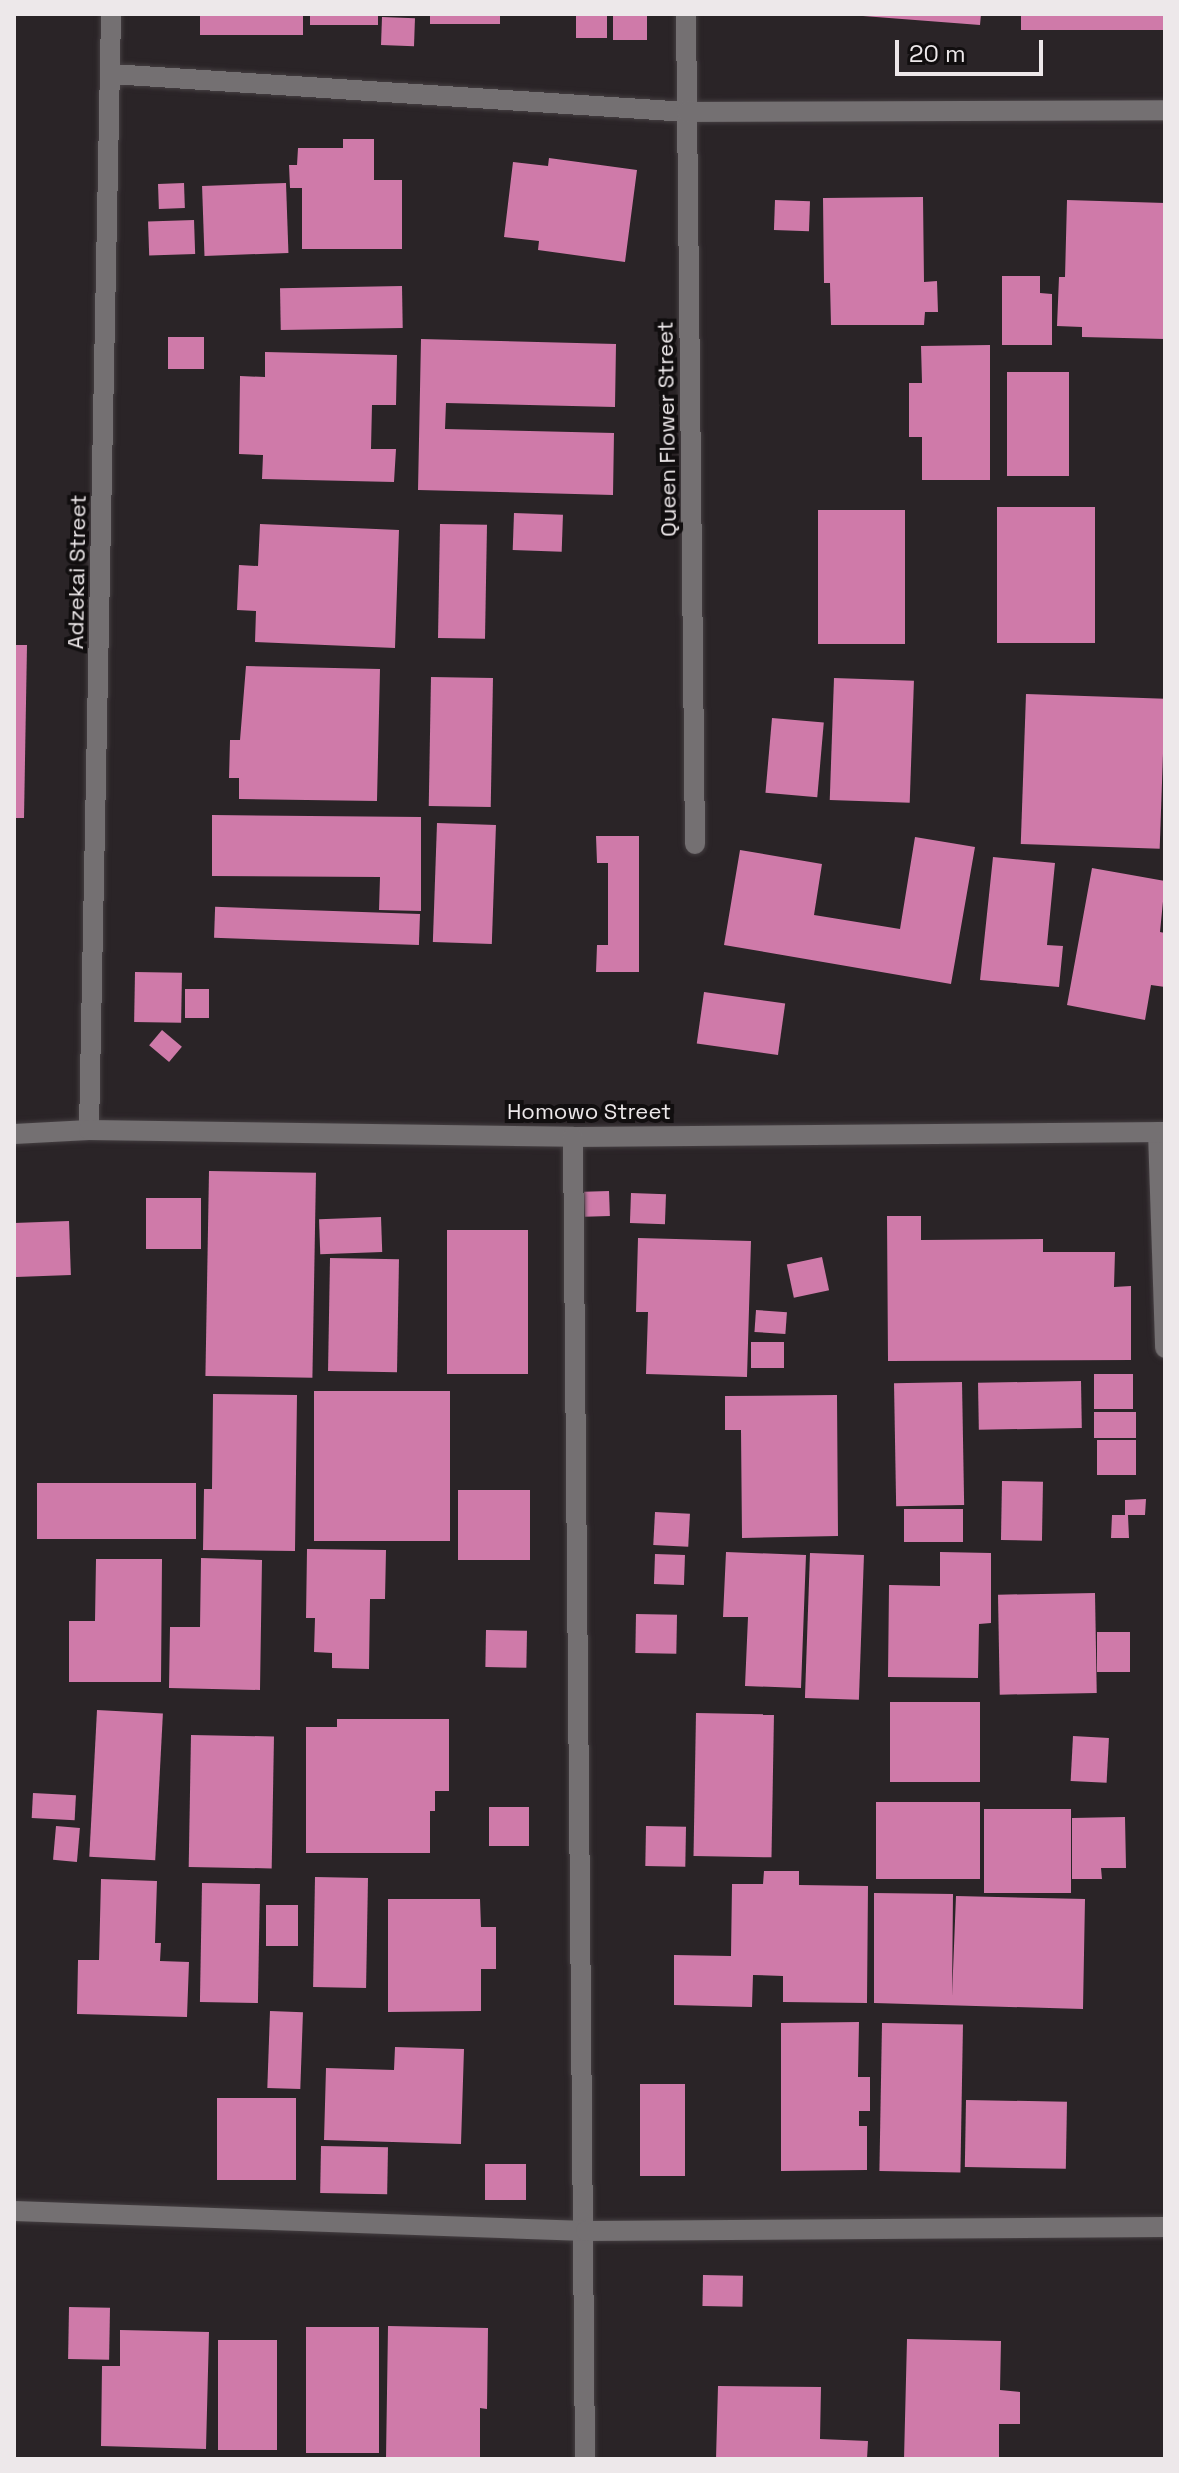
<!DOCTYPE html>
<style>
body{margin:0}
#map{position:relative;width:1179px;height:2473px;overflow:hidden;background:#2a2427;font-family:"Space Grotesk",sans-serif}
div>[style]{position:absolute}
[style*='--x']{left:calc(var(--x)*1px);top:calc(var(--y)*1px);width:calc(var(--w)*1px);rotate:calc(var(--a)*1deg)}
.building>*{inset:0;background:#cf7aa9;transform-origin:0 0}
.roads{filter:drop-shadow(0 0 2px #453f42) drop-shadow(0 0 2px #453f42)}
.minor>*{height:20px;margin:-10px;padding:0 10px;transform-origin:10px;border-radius:10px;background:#747072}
span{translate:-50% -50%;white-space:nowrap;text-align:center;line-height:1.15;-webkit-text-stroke:8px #110e0f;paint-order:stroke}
.street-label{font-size:22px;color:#ede8ea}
.frame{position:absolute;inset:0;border:16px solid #ede8ea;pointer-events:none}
.scale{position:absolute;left:895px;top:40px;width:148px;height:36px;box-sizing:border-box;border:4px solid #ede8ea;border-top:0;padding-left:10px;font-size:24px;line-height:28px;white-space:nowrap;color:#ede8ea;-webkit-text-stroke:6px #110e0f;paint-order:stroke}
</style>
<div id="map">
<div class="building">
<i style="left:200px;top:14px;width:103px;height:21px"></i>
<i style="left:310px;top:14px;width:68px;height:11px"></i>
<i style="left:430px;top:14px;width:70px;height:10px"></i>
<i style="left:576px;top:14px;width:31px;height:24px"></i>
<i style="left:613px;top:14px;width:34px;height:26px"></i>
<i style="clip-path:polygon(837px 14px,981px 14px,980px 25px)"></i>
<i style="left:1021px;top:14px;width:144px;height:16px"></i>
<i style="left:382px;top:17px;width:33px;height:28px;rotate:2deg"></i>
<i style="clip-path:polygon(343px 139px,374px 139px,374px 180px,402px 180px,402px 249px,302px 249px,302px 188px,290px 188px,289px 165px,297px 165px,298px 148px,343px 148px)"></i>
<i style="clip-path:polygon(549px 158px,637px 170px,625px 262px,538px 250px,539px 241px,504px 237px,513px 162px,548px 166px)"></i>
<i style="left:184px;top:183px;width:25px;height:26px;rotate:88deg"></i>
<i style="left:286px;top:183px;width:70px;height:84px;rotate:88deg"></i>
<i style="clip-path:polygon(923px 197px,924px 282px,937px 281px,938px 312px,925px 312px,924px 325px,831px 325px,830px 283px,824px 283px,823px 198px)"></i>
<i style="left:775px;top:200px;width:35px;height:30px;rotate:2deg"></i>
<i style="clip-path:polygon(1067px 200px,1165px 203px,1165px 339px,1082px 337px,1082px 327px,1057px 326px,1059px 277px,1065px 277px)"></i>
<i style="left:194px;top:220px;width:34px;height:46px;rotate:88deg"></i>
<i style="clip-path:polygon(1002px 276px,1040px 276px,1040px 293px,1052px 294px,1052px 345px,1002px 345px)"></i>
<i style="left:402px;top:286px;width:42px;height:122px;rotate:89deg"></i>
<i style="left:168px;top:337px;width:36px;height:32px"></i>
<i style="clip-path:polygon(421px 339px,616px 344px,615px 407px,446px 403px,445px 429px,614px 433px,613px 495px,418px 490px)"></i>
<i style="clip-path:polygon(990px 345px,990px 480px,922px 480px,922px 437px,909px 437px,909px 383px,922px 383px,921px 346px)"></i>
<i style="clip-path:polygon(265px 352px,397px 355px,396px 405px,372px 405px,371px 449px,396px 449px,394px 482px,262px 479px,263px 455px,239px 454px,240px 376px,265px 377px)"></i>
<i style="left:1007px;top:372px;width:62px;height:104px"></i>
<i style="left:997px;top:507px;width:98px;height:136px"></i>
<i style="left:818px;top:510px;width:87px;height:134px"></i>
<i style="left:514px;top:513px;width:49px;height:37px;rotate:2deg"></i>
<i style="clip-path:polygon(260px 524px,399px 530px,395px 648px,255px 642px,256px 611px,237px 610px,239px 565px,258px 566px)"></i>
<i style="left:440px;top:524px;width:47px;height:114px;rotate:1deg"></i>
<i style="clip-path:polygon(14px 645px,27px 645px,24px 818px,14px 818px)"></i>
<i style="clip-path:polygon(246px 666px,380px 669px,377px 801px,239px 799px,239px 778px,229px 778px,230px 740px,240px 740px)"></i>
<i style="left:431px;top:677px;width:62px;height:129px;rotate:1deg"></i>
<i style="left:834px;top:678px;width:80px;height:122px;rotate:2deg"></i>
<i style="left:1026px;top:694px;width:139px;height:150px;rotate:2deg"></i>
<i style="left:772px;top:718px;width:52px;height:75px;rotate:5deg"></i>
<i style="clip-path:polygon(212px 815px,421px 817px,421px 911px,379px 910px,380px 877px,212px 876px)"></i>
<i style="left:437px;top:823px;width:59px;height:119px;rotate:2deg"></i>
<i style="clip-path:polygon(596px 836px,639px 836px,639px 972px,596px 972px,597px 945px,608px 945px,608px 863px,597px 863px)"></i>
<i style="clip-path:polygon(915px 837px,975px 847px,951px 984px,724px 945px,740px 850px,822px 864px,814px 915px,900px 929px)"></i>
<i style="clip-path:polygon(993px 857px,1055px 863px,1047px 945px,1063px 946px,1059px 987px,980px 980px)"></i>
<i style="clip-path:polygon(1092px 868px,1165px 881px,1160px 932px,1165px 933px,1165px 987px,1151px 985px,1145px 1020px,1067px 1005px)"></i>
<i style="left:420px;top:914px;width:31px;height:205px;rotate:92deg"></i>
<i style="left:135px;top:972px;width:47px;height:50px;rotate:1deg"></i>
<i style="left:185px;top:989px;width:24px;height:29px"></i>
<i style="left:704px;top:992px;width:82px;height:52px;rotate:8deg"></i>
<i style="left:162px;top:1030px;width:26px;height:20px;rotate:40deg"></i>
<i style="left:209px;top:1171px;width:107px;height:205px;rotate:1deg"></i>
<i style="left:609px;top:1191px;width:25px;height:25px;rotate:88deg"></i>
<i style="left:631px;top:1193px;width:35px;height:30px;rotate:2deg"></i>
<i style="left:146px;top:1198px;width:55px;height:51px"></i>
<i style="clip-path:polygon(887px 1216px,921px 1216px,921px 1240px,1043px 1239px,1043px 1252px,1115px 1252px,1114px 1287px,1131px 1286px,1131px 1360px,888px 1361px)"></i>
<i style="left:381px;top:1217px;width:35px;height:62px;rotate:88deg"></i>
<i style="left:69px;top:1221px;width:54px;height:55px;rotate:88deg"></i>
<i style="left:447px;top:1230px;width:81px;height:144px"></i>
<i style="clip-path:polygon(638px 1238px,751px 1241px,747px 1377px,646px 1374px,648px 1312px,636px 1312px)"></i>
<i style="left:822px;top:1257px;width:34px;height:36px;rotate:78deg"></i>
<i style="left:330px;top:1258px;width:69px;height:113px;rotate:1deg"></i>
<i style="left:756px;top:1310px;width:31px;height:22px;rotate:4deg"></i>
<i style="left:751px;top:1342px;width:33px;height:26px"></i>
<i style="left:1133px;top:1374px;width:35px;height:39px;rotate:90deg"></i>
<i style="left:1081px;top:1381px;width:47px;height:103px;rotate:89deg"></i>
<i style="left:962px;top:1382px;width:123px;height:68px;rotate:89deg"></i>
<i style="left:450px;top:1391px;width:150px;height:136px;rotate:90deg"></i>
<i style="clip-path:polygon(213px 1394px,297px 1395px,295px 1551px,203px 1550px,204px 1489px,212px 1489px)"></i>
<i style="clip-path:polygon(837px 1395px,838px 1536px,742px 1538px,741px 1430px,725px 1430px,725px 1396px)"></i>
<i style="left:1094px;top:1412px;width:42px;height:26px"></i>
<i style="left:1097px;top:1440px;width:39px;height:35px"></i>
<i style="left:1002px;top:1481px;width:41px;height:59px;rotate:1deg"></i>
<i style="left:196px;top:1483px;width:56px;height:159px;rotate:90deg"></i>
<i style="left:458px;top:1490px;width:72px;height:70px"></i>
<i style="clip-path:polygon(1146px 1499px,1145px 1515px,1128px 1515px,1129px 1538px,1111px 1538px,1112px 1515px,1125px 1515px,1125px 1500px)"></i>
<i style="left:963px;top:1509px;width:33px;height:59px;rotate:90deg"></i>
<i style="left:655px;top:1512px;width:35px;height:33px;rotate:3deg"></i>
<i style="clip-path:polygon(307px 1549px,386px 1550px,385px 1599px,370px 1599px,369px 1669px,332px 1668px,332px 1653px,314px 1652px,315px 1618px,306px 1618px)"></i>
<i style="clip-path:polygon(726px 1552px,806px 1555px,801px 1688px,745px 1686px,748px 1617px,723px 1617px)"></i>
<i style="clip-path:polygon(940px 1552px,991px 1553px,991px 1623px,979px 1624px,978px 1678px,888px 1677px,889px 1585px,940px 1586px)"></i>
<i style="left:810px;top:1553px;width:54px;height:145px;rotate:2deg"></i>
<i style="left:655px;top:1554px;width:30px;height:30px;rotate:2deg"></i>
<i style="clip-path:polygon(201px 1558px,262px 1560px,260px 1690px,169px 1688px,170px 1627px,200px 1627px)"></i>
<i style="clip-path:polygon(96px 1559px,162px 1559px,161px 1682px,69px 1682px,69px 1621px,95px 1621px)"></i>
<i style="left:1095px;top:1593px;width:100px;height:97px;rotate:89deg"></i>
<i style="left:636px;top:1614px;width:41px;height:39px;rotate:1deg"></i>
<i style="left:486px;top:1630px;width:41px;height:37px;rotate:1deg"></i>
<i style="left:1097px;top:1632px;width:33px;height:40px"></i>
<i style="left:890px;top:1702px;width:90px;height:80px"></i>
<i style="left:97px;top:1710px;width:66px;height:147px;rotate:3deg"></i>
<i style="left:696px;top:1713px;width:78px;height:143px;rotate:1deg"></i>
<i style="clip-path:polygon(337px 1719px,449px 1719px,449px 1791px,435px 1791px,435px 1811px,430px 1811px,430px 1853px,306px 1853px,306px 1727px,337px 1727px)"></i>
<i style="left:191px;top:1735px;width:83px;height:132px;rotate:1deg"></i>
<i style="left:1073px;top:1736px;width:36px;height:45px;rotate:3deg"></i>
<i style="left:33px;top:1793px;width:43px;height:25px;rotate:3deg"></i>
<i style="left:980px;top:1802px;width:77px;height:104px;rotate:90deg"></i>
<i style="left:489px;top:1807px;width:40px;height:39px"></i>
<i style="left:984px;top:1809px;width:87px;height:84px"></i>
<i style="clip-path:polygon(1125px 1817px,1126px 1868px,1101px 1868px,1102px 1879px,1072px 1879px,1072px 1818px)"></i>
<i style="left:56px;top:1826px;width:24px;height:34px;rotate:5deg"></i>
<i style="left:646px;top:1826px;width:40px;height:40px;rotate:1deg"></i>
<i style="clip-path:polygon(764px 1871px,799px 1871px,799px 1885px,868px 1886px,867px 2003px,783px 2002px,783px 1976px,753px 1975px,752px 2007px,674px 2005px,674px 1955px,731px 1956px,732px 1884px,763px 1884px)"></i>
<i style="left:315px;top:1877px;width:53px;height:110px;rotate:1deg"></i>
<i style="clip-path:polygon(101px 1879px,157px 1881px,155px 1943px,161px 1943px,160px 1961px,189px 1962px,187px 2017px,77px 2014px,78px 1960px,99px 1960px)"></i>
<i style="left:202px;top:1883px;width:58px;height:119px;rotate:1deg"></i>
<i style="clip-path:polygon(874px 1893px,953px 1894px,952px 1996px,956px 1896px,1085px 1899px,1083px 2009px,874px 2003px)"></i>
<i style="clip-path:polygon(388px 1899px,480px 1899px,481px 1927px,496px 1927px,496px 1969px,481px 1969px,481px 2011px,388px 2012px)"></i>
<i style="left:266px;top:1905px;width:32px;height:41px"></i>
<i style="left:270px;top:2011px;width:33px;height:77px;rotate:2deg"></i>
<i style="clip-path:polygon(859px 2022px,858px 2077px,870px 2077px,870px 2111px,859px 2111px,859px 2126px,867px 2126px,867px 2170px,781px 2171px,781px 2023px)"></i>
<i style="left:882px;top:2023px;width:81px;height:148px;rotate:1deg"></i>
<i style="clip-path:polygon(395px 2047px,464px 2049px,461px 2144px,324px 2140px,326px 2068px,394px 2070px)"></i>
<i style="left:640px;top:2084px;width:45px;height:92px"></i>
<i style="left:217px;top:2098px;width:79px;height:82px"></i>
<i style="left:966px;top:2100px;width:101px;height:67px;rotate:1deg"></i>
<i style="left:321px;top:2146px;width:67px;height:47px;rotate:1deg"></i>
<i style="left:485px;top:2164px;width:41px;height:36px"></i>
<i style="left:703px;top:2275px;width:40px;height:31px;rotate:1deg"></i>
<i style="left:69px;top:2307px;width:41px;height:52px;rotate:1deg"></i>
<i style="clip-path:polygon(388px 2326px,488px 2328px,487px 2409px,480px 2408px,480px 2459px,386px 2458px)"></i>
<i style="left:306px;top:2327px;width:73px;height:126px"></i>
<i style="clip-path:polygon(120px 2330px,209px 2332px,206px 2449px,101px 2446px,102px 2366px,120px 2366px)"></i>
<i style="clip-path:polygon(907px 2339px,1001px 2341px,1000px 2390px,1020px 2392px,1020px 2424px,999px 2424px,999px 2459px,904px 2459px)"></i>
<i style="left:218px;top:2340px;width:59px;height:110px"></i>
<i style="clip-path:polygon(718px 2386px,821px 2387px,820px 2439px,868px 2441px,867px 2459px,716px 2459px)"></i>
</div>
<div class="roads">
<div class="minor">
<i style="--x:686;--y:14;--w:830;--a:89.38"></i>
<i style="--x:112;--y:74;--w:576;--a:3.78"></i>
<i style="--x:687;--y:112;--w:478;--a:-0.2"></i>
<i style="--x:89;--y:1130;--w:1116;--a:-88.87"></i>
<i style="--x:1158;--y:1132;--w:216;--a:88.1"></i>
<i style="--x:14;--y:1134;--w:75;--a:-3.1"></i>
<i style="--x:89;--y:1130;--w:484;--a:0.8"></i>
<i style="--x:573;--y:1137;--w:592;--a:-0.48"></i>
<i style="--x:573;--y:1137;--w:1322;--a:89.48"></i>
<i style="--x:14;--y:2211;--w:572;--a:2"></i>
<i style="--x:586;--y:2231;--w:579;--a:-0.4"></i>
</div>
</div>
<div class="street-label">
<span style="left:667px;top:429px;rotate:-91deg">Queen Flower Street</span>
<span style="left:77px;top:572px;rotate:-89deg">Adzekai Street</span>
<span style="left:589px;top:1112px">Homowo Street</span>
</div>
<div class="frame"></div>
<div class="scale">20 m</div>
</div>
